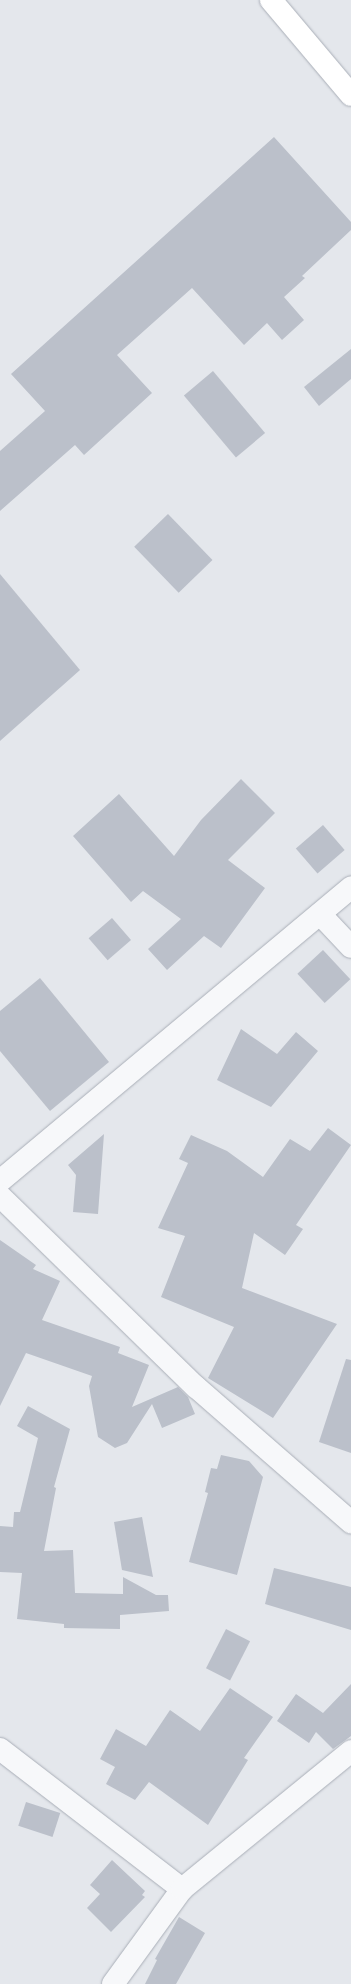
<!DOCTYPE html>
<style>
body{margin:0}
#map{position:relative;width:351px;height:1984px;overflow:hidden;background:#e4e7ec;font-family:Manrope,sans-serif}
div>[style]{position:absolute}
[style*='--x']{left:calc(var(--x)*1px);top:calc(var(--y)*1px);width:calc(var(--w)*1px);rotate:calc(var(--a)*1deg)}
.building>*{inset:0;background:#bbc0ca;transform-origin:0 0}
.roads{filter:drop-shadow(0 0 1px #a9aeb7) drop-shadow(0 0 1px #a9aeb7)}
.street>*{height:22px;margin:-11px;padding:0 11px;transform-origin:11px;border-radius:11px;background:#f7f8fa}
.secondary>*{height:22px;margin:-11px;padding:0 11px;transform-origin:11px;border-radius:11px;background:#fff}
span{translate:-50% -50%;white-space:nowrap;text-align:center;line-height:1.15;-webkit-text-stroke:3px #f4f6f9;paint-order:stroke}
</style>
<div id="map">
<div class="building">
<i style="clip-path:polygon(274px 137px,351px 222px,351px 230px,302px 276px,305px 278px,284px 297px,304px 320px,282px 340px,267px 323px,244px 345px,192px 288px,117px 355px,152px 393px,84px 455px,75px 445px,0 511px,0 451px,45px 411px,11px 374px)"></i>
<i style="clip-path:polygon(351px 349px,351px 379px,319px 406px,304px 387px)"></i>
<i style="left:213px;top:371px;width:81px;height:38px;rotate:50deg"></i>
<i style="left:168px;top:514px;width:64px;height:47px;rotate:46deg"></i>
<i style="clip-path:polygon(0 574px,80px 670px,0 741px)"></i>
<i style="clip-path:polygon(241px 779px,275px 813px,228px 860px,265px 888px,221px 948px,204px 936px,167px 970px,148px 949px,181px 919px,143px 891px,131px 902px,73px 836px,119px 794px,174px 856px,201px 820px)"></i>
<i style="left:323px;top:825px;width:33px;height:36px;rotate:49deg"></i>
<i style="left:112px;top:918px;width:29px;height:31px;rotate:49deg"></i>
<i style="left:323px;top:950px;width:40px;height:35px;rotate:47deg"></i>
<i style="clip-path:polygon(40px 978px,109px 1062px,50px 1111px,0 1051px,0 1011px)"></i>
<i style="clip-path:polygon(241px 1029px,277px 1054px,296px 1032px,318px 1051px,271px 1107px,217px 1080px)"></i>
<i style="clip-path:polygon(328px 1128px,351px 1145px,296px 1225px,303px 1229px,285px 1255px,254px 1233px,242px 1288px,337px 1324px,273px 1418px,208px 1378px,234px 1327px,161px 1297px,185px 1236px,158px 1228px,188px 1163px,179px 1159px,191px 1135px,227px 1151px,263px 1177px,290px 1139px,310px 1151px)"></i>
<i style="clip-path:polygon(104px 1134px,98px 1214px,73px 1212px,76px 1175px,68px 1165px)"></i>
<i style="clip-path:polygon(0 1240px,36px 1265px,33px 1269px,60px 1281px,42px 1320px,120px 1347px,118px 1353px,149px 1365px,132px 1407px,178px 1387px,188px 1397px,195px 1414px,162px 1428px,152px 1404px,127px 1443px,115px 1448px,98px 1437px,89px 1386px,92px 1376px,26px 1353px,0 1406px)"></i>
<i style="clip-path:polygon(346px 1359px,351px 1360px,351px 1453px,319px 1442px)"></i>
<i style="clip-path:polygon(28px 1406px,70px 1429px,54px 1487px,56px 1488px,44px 1551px,73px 1550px,75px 1593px,123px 1594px,123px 1577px,156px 1595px,168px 1595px,169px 1611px,120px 1615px,120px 1629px,64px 1628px,64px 1624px,17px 1619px,22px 1573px,0 1572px,0 1526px,13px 1527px,14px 1512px,20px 1512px,38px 1438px,17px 1426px)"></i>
<i style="clip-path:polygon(221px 1455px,249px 1461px,263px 1477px,237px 1575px,189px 1562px,208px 1493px,205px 1492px,211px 1468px,217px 1469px)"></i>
<i style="clip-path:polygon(142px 1517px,153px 1577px,122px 1570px,114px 1522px)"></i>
<i style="clip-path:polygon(274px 1568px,351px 1587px,351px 1630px,265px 1604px)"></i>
<i style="left:226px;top:1629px;width:27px;height:44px;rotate:27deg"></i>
<i style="clip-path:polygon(351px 1684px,351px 1736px,333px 1749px,316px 1732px,309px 1743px,277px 1721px,296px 1694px,323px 1713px)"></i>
<i style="clip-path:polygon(230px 1688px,273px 1717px,244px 1758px,248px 1760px,208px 1825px,149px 1782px,135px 1800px,106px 1784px,115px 1767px,100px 1759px,116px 1729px,146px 1746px,170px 1710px,200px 1731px)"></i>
<i style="left:26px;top:1802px;width:36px;height:25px;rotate:18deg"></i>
<i style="clip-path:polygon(112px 1860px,145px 1891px,142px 1895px,145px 1897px,111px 1932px,87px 1908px,100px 1894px,90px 1885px)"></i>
<i style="clip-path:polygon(179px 1917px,205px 1933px,176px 1984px,145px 1984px,157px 1960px,155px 1959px)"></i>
</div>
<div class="roads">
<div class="street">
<i style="--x:320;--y:914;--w:45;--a:46.8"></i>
<i style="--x:0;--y:1181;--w:458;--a:-39.9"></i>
<i style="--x:0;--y:1196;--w:274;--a:44.3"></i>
<i style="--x:196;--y:1387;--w:206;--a:41.1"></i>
<i style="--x:0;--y:1749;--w:230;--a:37.6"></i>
<i style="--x:113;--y:1984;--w:117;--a:-54"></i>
<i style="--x:182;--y:1889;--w:218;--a:-39.2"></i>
</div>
<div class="secondary">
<i style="--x:271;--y:0;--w:124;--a:49.9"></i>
</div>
</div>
</div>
